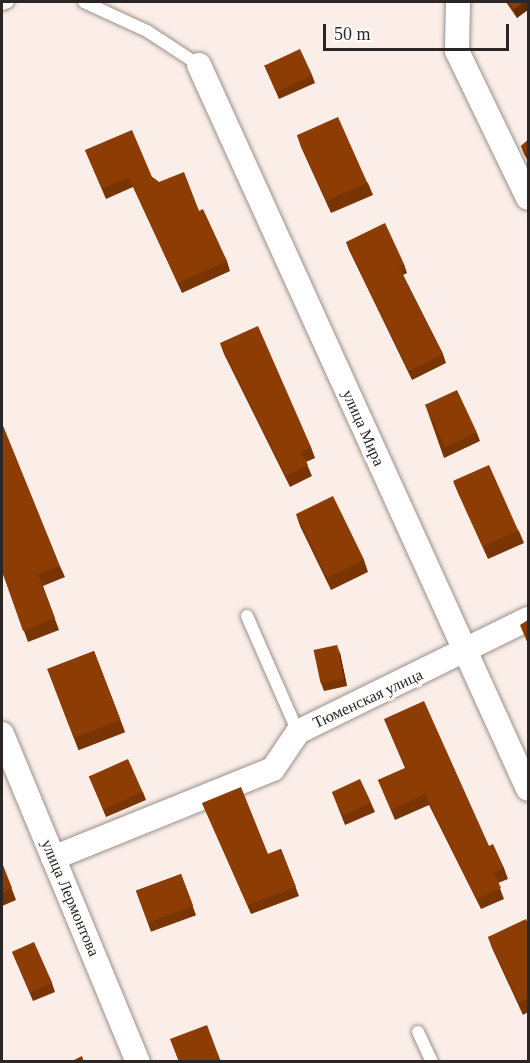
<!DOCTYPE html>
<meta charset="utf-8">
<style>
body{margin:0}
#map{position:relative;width:530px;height:1063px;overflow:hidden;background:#fbeee8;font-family:"Times New Roman",serif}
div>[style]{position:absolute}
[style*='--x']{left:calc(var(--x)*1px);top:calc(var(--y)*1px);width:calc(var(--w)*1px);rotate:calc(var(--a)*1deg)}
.roads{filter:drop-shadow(0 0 2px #9c908a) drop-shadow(0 0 2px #9c908a)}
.lane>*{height:12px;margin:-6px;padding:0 6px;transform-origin:6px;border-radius:6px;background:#fff}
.street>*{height:24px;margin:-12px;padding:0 12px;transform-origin:12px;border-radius:12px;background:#fff}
.wall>*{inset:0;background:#793403;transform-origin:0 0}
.shaded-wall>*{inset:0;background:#632a02}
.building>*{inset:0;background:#8d3c03;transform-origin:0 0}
span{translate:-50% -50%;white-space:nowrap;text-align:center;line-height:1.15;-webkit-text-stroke:6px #fefefe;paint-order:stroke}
.street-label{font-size:16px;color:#2b2624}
.frame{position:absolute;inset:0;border:3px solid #2b2624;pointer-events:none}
.scale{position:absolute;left:323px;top:24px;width:186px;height:27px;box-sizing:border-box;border:3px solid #2b2624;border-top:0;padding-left:8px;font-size:18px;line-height:21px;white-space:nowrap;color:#2b2624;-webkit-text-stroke:4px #fefefe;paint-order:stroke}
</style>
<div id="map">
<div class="roads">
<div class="lane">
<i style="--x:84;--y:2;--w:69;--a:24.7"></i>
<i style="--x:147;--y:31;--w:62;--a:33.2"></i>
<i style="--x:2;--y:4;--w:6;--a:-18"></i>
<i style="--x:247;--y:616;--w:127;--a:66.3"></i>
<i style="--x:418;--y:1032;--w:33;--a:65"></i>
</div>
<div class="street">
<i style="--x:458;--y:2;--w:49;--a:91.2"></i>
<i style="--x:457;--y:51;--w:163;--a:64.2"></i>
<i style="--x:199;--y:65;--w:795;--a:65.56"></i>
<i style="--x:2;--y:734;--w:355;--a:67.5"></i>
<i style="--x:53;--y:858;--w:237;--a:-22"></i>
<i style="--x:273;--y:769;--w:45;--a:-56"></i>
<i style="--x:298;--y:732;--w:256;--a:-26.2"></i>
</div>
</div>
<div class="wall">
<i style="clip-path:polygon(506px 2px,528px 2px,517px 18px)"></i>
<i style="clip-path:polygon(264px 65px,312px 75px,315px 83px,279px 99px)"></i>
<i style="clip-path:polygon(297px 135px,368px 183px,373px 195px,331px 213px,301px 147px)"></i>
<i style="clip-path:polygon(528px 140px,528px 161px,524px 154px,521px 146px)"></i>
<i style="clip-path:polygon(85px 150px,152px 177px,199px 211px,227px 261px,230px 271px,182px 293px,133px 187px,106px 199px)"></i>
<i style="clip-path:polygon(346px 242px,404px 264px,407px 273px,403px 275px,443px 354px,446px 363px,412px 380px,349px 250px)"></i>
<i style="clip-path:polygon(220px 343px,311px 447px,315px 458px,306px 462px,312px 476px,290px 487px,224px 354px)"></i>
<i style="clip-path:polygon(425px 404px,477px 433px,480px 441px,444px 458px)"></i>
<i style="clip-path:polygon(453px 481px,519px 531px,524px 543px,488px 559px,458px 493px)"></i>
<i style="clip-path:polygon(296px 514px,364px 560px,368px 572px,331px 590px,300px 526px)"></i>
<i style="clip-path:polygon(60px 566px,65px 577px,43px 586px,59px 630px,28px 642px,2px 571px)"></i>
<i style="left:94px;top:651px;width:87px;height:50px;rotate:69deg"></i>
<i style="clip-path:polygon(340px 653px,347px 686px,324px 691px,321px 683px)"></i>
<i style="clip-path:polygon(384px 719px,489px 846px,504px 868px,508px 879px,498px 883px,504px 899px,481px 909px,429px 805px,395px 820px,378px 780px,405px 768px)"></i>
<i style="clip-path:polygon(89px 776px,143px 792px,146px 800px,106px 817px)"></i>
<i style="clip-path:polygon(332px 792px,371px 803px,375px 812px,345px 825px)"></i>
<i style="clip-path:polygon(202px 803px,268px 854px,281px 849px,299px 896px,251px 914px)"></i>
<i style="clip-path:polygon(2px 863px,16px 900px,2px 906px)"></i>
<i style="left:181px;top:874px;width:44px;height:48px;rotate:70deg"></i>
<i style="clip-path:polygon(528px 925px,528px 1012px,523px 1015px,492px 948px,488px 937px)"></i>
<i style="clip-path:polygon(12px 952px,52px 983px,55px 992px,33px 1001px)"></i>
</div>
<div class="shaded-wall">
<i style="clip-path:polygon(525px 2px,528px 2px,528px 10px,517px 18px,514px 9px)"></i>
<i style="clip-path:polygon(337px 645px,340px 653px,347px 686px,344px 678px)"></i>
</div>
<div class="building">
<i style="clip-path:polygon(508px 2px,525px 2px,514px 9px)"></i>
<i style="left:300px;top:49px;width:29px;height:39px;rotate:65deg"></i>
<i style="left:338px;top:117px;width:72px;height:45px;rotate:66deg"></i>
<i style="clip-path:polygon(132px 130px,152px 177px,159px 182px,184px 172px,199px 211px,203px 209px,227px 261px,178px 283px,129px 177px,102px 189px,85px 150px)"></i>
<i style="clip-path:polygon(528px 140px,528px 157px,521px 146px)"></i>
<i style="clip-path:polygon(385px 223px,404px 264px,399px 267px,443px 354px,409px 371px,346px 242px)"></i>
<i style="clip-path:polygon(258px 326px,311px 447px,301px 452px,308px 465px,286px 476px,220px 343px)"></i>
<i style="left:457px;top:390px;width:47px;height:35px;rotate:65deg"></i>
<i style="clip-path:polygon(2px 423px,60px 566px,38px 574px,55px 618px,23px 631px,2px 571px)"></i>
<i style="left:489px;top:465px;width:72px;height:39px;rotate:66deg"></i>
<i style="left:333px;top:496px;width:71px;height:41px;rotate:64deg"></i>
<i style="clip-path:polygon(528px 620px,528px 644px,520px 625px)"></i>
<i style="left:337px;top:645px;width:34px;height:24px;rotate:78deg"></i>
<i style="left:94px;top:651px;width:74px;height:50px;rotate:69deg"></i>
<i style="clip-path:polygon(424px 701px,489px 846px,493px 844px,504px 868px,494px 873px,501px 888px,477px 899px,425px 794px,391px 810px,378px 780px,406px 768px,384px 719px)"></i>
<i style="left:128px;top:759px;width:36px;height:43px;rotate:66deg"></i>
<i style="left:360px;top:779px;width:26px;height:31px;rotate:65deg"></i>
<i style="clip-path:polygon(241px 787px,268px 854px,281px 849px,296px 887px,248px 905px,202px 803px)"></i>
<i style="clip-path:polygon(2px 863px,12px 888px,2px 893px)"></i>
<i style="left:181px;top:874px;width:34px;height:48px;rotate:69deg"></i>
<i style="clip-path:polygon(526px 919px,528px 925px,528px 998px,519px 1003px,488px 937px)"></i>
<i style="left:34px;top:942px;width:45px;height:24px;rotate:66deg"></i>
<i style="clip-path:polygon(207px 1025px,221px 1062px,179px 1062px,170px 1039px)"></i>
<i style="clip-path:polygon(82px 1056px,84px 1062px,70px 1062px)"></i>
</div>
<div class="street-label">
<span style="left:363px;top:428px;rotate:66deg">улица Мира</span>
<span style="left:368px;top:699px;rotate:-25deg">Тюменская улица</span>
<span style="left:70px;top:898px;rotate:67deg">улица Лермонтова</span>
</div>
<div class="frame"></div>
<div class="scale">50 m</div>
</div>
